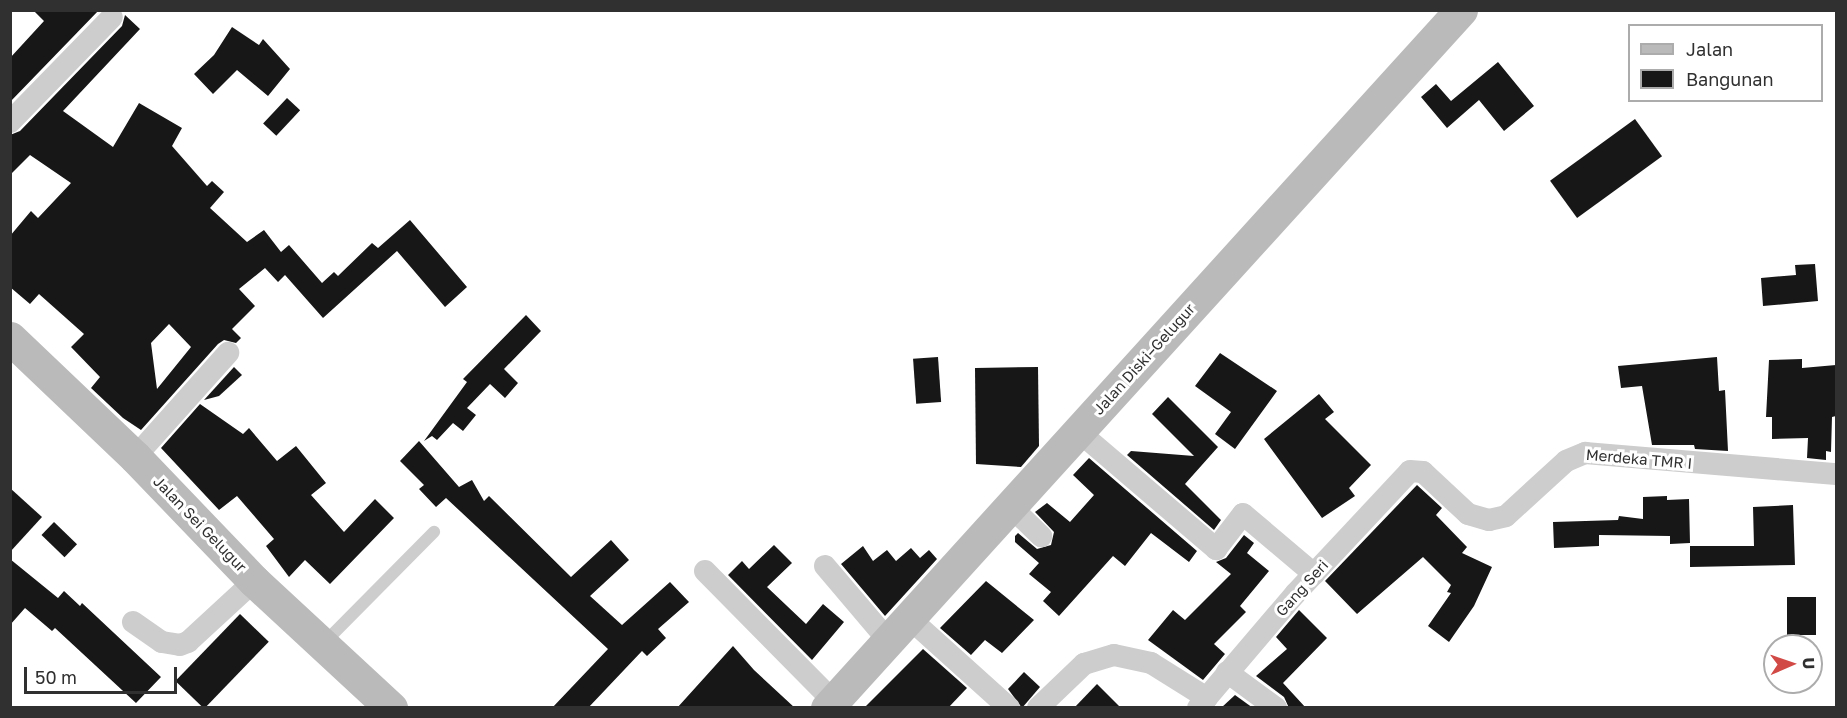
<!DOCTYPE html>
<meta charset="utf-8">
<style>
body{margin:0}
#map{position:relative;width:1847px;height:718px;overflow:hidden;background:#fff;font-family:"Golos Text",sans-serif}
div>[style]{position:absolute}
[style*='--x']{left:calc(var(--x)*1px);top:calc(var(--y)*1px);width:calc(var(--w)*1px);rotate:calc(var(--a)*1deg)}
.building>*{inset:0;background:#171717;transform-origin:0 0}
.lane>*{height:12px;margin:-6px;padding:0 6px;transform-origin:6px;border-radius:6px;background:#cdcdcd}
.street>*{height:22px;margin:-11px;padding:0 11px;transform-origin:11px;border-radius:11px;background:#cdcdcd}
.secondary>*{height:33px;margin:-16.5px;padding:0 16.5px;transform-origin:16.5px;border-radius:16.5px;background:#bababa}
span{translate:-50% -50%;white-space:nowrap;text-align:center;line-height:1.15;-webkit-text-stroke:6px #fff;paint-order:stroke}
.street-label{font-size:15px;color:#303030}
.frame{position:absolute;inset:0;border:12px solid #303030;pointer-events:none}
.legend{position:absolute;left:1628px;top:24px;width:195px;height:78px;box-sizing:border-box;background:#fff;border:2px solid #acacac;margin:0;padding:8px 10px;list-style:none;font-size:18px;color:#303030}
.legend li{display:flex;align-items:center;gap:12px;height:30px}
.legend b{width:30px;border:2px solid #acacac}
.north{position:absolute;left:1763px;top:634px;width:60px;height:60px;box-sizing:border-box;background:#fff;border:2px solid #acacac;border-radius:50%;rotate:88deg;font-size:16px;font-weight:700;line-height:24px;text-align:center;color:#303030}
.north::after{content:'';display:block;margin:auto;width:21px;height:27px;background:#d24a46;clip-path:polygon(50% 0,100% 100%,50% 72%,0 100%)}
.scale{position:absolute;left:24px;top:667px;width:153px;height:27px;box-sizing:border-box;border:3px solid #303030;border-top:0;padding-left:8px;font-size:18px;line-height:21px;white-space:nowrap;color:#303030;-webkit-text-stroke:4px #fff;paint-order:stroke}
</style>
<div id="map">
<div class="building">
<i style="clip-path:polygon(33px 10px,99px 10px,10px 102px,10px 58px,44px 21px)"></i>
<i style="clip-path:polygon(evenodd,125px 15px,140px 29px,63px 111px,113px 147px,139px 103px,182px 128px,172px 146px,207px 186px,212px 181px,224px 192px,210px 208px,247px 242px,264px 230px,281px 252px,289px 245px,322px 283px,334px 272px,338px 276px,372px 243px,378px 248px,410px 220px,467px 287px,445px 307px,397px 251px,323px 318px,285px 275px,278px 282px,265px 268px,239px 289px,255px 306px,232px 329px,241px 338px,236px 343px,224px 340px,218px 344px,141px 430px,123px 418px,91px 388px,100px 377px,71px 347px,84px 334px,39px 294px,30px 304px,10px 287px,10px 236px,31px 211px,38px 218px,71px 183px,30px 155px,10px 175px,10px 135px,20px 131px,122px 26px,125px 15px,169px 324px,191px 347px,157px 389px,151px 343px,169px 324px)"></i>
<i style="clip-path:polygon(232px 27px,259px 45px,263px 39px,290px 69px,268px 96px,237px 70px,213px 94px,194px 74px,214px 55px)"></i>
<i style="clip-path:polygon(1498px 62px,1534px 106px,1504px 131px,1479px 100px,1447px 128px,1421px 97px,1436px 84px,1451px 101px)"></i>
<i style="left:287px;top:98px;width:18px;height:35px;rotate:43deg"></i>
<i style="left:1635px;top:119px;width:46px;height:105px;rotate:54deg"></i>
<i style="clip-path:polygon(1815px 264px,1818px 301px,1763px 306px,1761px 278px,1796px 275px,1795px 265px)"></i>
<i style="clip-path:polygon(526px 315px,541px 331px,504px 369px,518px 383px,505px 398px,490px 384px,467px 408px,476px 415px,463px 431px,453px 423px,437px 440px,432px 436px,424px 441px,467px 382px,463px 379px)"></i>
<i style="clip-path:polygon(1220px 353px,1277px 391px,1235px 449px,1215px 434px,1231px 412px,1195px 386px)"></i>
<i style="left:938px;top:357px;width:45px;height:25px;rotate:86deg"></i>
<i style="clip-path:polygon(1717px 357px,1719px 391px,1725px 390px,1728px 451px,1695px 449px,1694px 445px,1652px 445px,1642px 386px,1621px 388px,1618px 366px)"></i>
<i style="clip-path:polygon(1802px 359px,1802px 368px,1836px 365px,1836px 416px,1832px 417px,1831px 452px,1826px 451px,1826px 460px,1807px 458px,1808px 438px,1772px 439px,1772px 417px,1766px 417px,1769px 360px)"></i>
<i style="clip-path:polygon(234px 367px,242px 375px,219px 396px,204px 400px)"></i>
<i style="clip-path:polygon(1038px 367px,1039px 446px,1021px 467px,976px 464px,975px 368px)"></i>
<i style="clip-path:polygon(1319px 394px,1334px 412px,1325px 419px,1371px 465px,1349px 488px,1355px 496px,1322px 518px,1264px 439px)"></i>
<i style="clip-path:polygon(1168px 397px,1218px 447px,1185px 484px,1221px 520px,1214px 530px,1127px 455px,1131px 451px,1194px 456px,1152px 414px)"></i>
<i style="clip-path:polygon(200px 404px,243px 434px,249px 428px,277px 461px,296px 446px,326px 483px,311px 495px,344px 532px,375px 499px,394px 518px,330px 584px,305px 560px,289px 577px,266px 546px,274px 539px,237px 496px,219px 510px,161px 448px)"></i>
<i style="clip-path:polygon(419px 441px,459px 487px,472px 480px,484px 501px,489px 496px,571px 577px,611px 540px,629px 560px,590px 596px,622px 625px,670px 582px,689px 602px,658px 629px,666px 638px,647px 656px,642px 651px,588px 708px,552px 708px,608px 649px,446px 498px,436px 507px,419px 489px,424px 485px,400px 461px)"></i>
<i style="clip-path:polygon(1089px 458px,1197px 551px,1189px 562px,1151px 533px,1125px 566px,1113px 556px,1059px 616px,1043px 601px,1051px 592px,1029px 574px,1039px 563px,1015px 542px,1015px 536px,1018px 533px,1037px 549px,1051px 545px,1054px 532px,1035px 512px,1047px 503px,1070px 522px,1094px 495px,1073px 475px)"></i>
<i style="clip-path:polygon(1417px 485px,1442px 508px,1436px 515px,1467px 547px,1462px 553px,1492px 567px,1474px 606px,1449px 642px,1428px 626px,1451px 593px,1447px 592px,1451px 585px,1423px 557px,1357px 614px,1325px 581px)"></i>
<i style="clip-path:polygon(10px 488px,42px 517px,10px 552px)"></i>
<i style="clip-path:polygon(1667px 496px,1667px 500px,1689px 499px,1690px 543px,1670px 544px,1670px 536px,1599px 535px,1599px 546px,1554px 548px,1553px 522px,1618px 520px,1619px 516px,1643px 519px,1643px 497px)"></i>
<i style="clip-path:polygon(1793px 505px,1795px 565px,1690px 567px,1690px 546px,1754px 546px,1753px 507px)"></i>
<i style="left:54px;top:522px;width:32px;height:18px;rotate:44deg"></i>
<i style="clip-path:polygon(1244px 535px,1254px 543px,1247px 553px,1269px 571px,1240px 606px,1246px 612px,1214px 644px,1225px 654px,1203px 680px,1148px 640px,1173px 610px,1185px 620px,1231px 574px,1216px 562px,1226px 558px)"></i>
<i style="clip-path:polygon(774px 545px,792px 563px,767px 587px,806px 624px,823px 604px,844px 622px,812px 660px,728px 575px,742px 561px,749px 569px)"></i>
<i style="clip-path:polygon(863px 546px,873px 561px,887px 550px,896px 561px,911px 548px,920px 558px,929px 550px,937px 559px,885px 616px,841px 564px)"></i>
<i style="clip-path:polygon(10px 559px,58px 598px,64px 591px,80px 606px,82px 603px,161px 677px,136px 703px,55px 628px,52px 631px,25px 608px,10px 625px)"></i>
<i style="clip-path:polygon(986px 581px,1034px 620px,1002px 653px,985px 640px,971px 655px,940px 628px)"></i>
<i style="left:1787px;top:597px;width:29px;height:38px"></i>
<i style="clip-path:polygon(1299px 610px,1327px 638px,1283px 683px,1306px 708px,1289px 708px,1284px 697px,1256px 676px,1287px 649px,1276px 637px)"></i>
<i style="left:240px;top:614px;width:40px;height:93px;rotate:44deg"></i>
<i style="clip-path:polygon(733px 646px,754px 670px,795px 708px,677px 708px)"></i>
<i style="clip-path:polygon(923px 649px,967px 688px,948px 708px,864px 708px)"></i>
<i style="clip-path:polygon(1024px 672px,1040px 687px,1022px 708px,1008px 689px)"></i>
<i style="clip-path:polygon(1097px 684px,1121px 708px,1074px 708px)"></i>
<i style="clip-path:polygon(1235px 695px,1253px 708px,1221px 708px)"></i>
</div>
<div class="lane">
<i style="--x:323;--y:644;--w:158;--a:-45.3"></i>
</div>
<div class="street">
<i style="--x:10;--y:122;--w:146;--a:-45.8"></i>
<i style="--x:1078;--y:431;--w:182;--a:40.5"></i>
<i style="--x:1216;--y:549;--w:44;--a:-52.4"></i>
<i style="--x:1243;--y:514;--w:93;--a:40.2"></i>
<i style="--x:135;--y:457;--w:140;--a:-48.2"></i>
<i style="--x:1009;--y:505;--w:45;--a:44.1"></i>
<i style="--x:825;--y:566;--w:96;--a:49.7"></i>
<i style="--x:705;--y:571;--w:182;--a:45.4"></i>
<i style="--x:908;--y:617;--w:136;--a:42"></i>
<i style="--x:133;--y:622;--w:35;--a:35"></i>
<i style="--x:162;--y:642;--w:18;--a:9"></i>
<i style="--x:180;--y:645;--w:9;--a:-21"></i>
<i style="--x:188;--y:642;--w:90;--a:-42.7"></i>
<i style="--x:1227;--y:672;--w:61;--a:36.3"></i>
<i style="--x:1038;--y:708;--w:64;--a:-43.7"></i>
<i style="--x:1084;--y:664;--w:31;--a:-17"></i>
<i style="--x:1114;--y:655;--w:38;--a:12"></i>
<i style="--x:1151;--y:663;--w:66;--a:32"></i>
<i style="--x:1198;--y:708;--w:150;--a:-49.6"></i>
<i style="--x:1295;--y:594;--w:168;--a:-46.9"></i>
<i style="--x:1410;--y:471;--w:13;--a:4"></i>
<i style="--x:1423;--y:472;--w:62;--a:43"></i>
<i style="--x:1468;--y:514;--w:22;--a:16"></i>
<i style="--x:1489;--y:520;--w:17;--a:-13"></i>
<i style="--x:1506;--y:516;--w:81;--a:-42.5"></i>
<i style="--x:1566;--y:461;--w:21;--a:-23"></i>
<i style="--x:1585;--y:453;--w:252;--a:4.8"></i>
</div>
<div class="secondary">
<i style="--x:10;--y:338;--w:173;--a:43.6"></i>
<i style="--x:135;--y:457;--w:172;--a:46.2"></i>
<i style="--x:254;--y:581;--w:187;--a:42.8"></i>
<i style="--x:827;--y:708;--w:943;--a:-47.75"></i>
</div>
<div class="street-label">
<span style="left:1144px;top:359px;rotate:-48deg">Jalan Diski–Gelugur</span>
<span style="left:1639px;top:459px;rotate:5deg">Merdeka TMR I</span>
<span style="left:200px;top:524px;rotate:46deg">Jalan Sei Gelugur</span>
<span style="left:1302px;top:588px;rotate:-48deg">Gang Seri</span>
</div>
<div class="frame"></div>
<ul class="legend">
<li><b style="height:8px;background:#bababa"></b>Jalan</li>
<li><b style="height:16px;background:#171717"></b>Bangunan</li>
</ul>
<div class="north">U</div>
<div class="scale">50 m</div>
</div>
